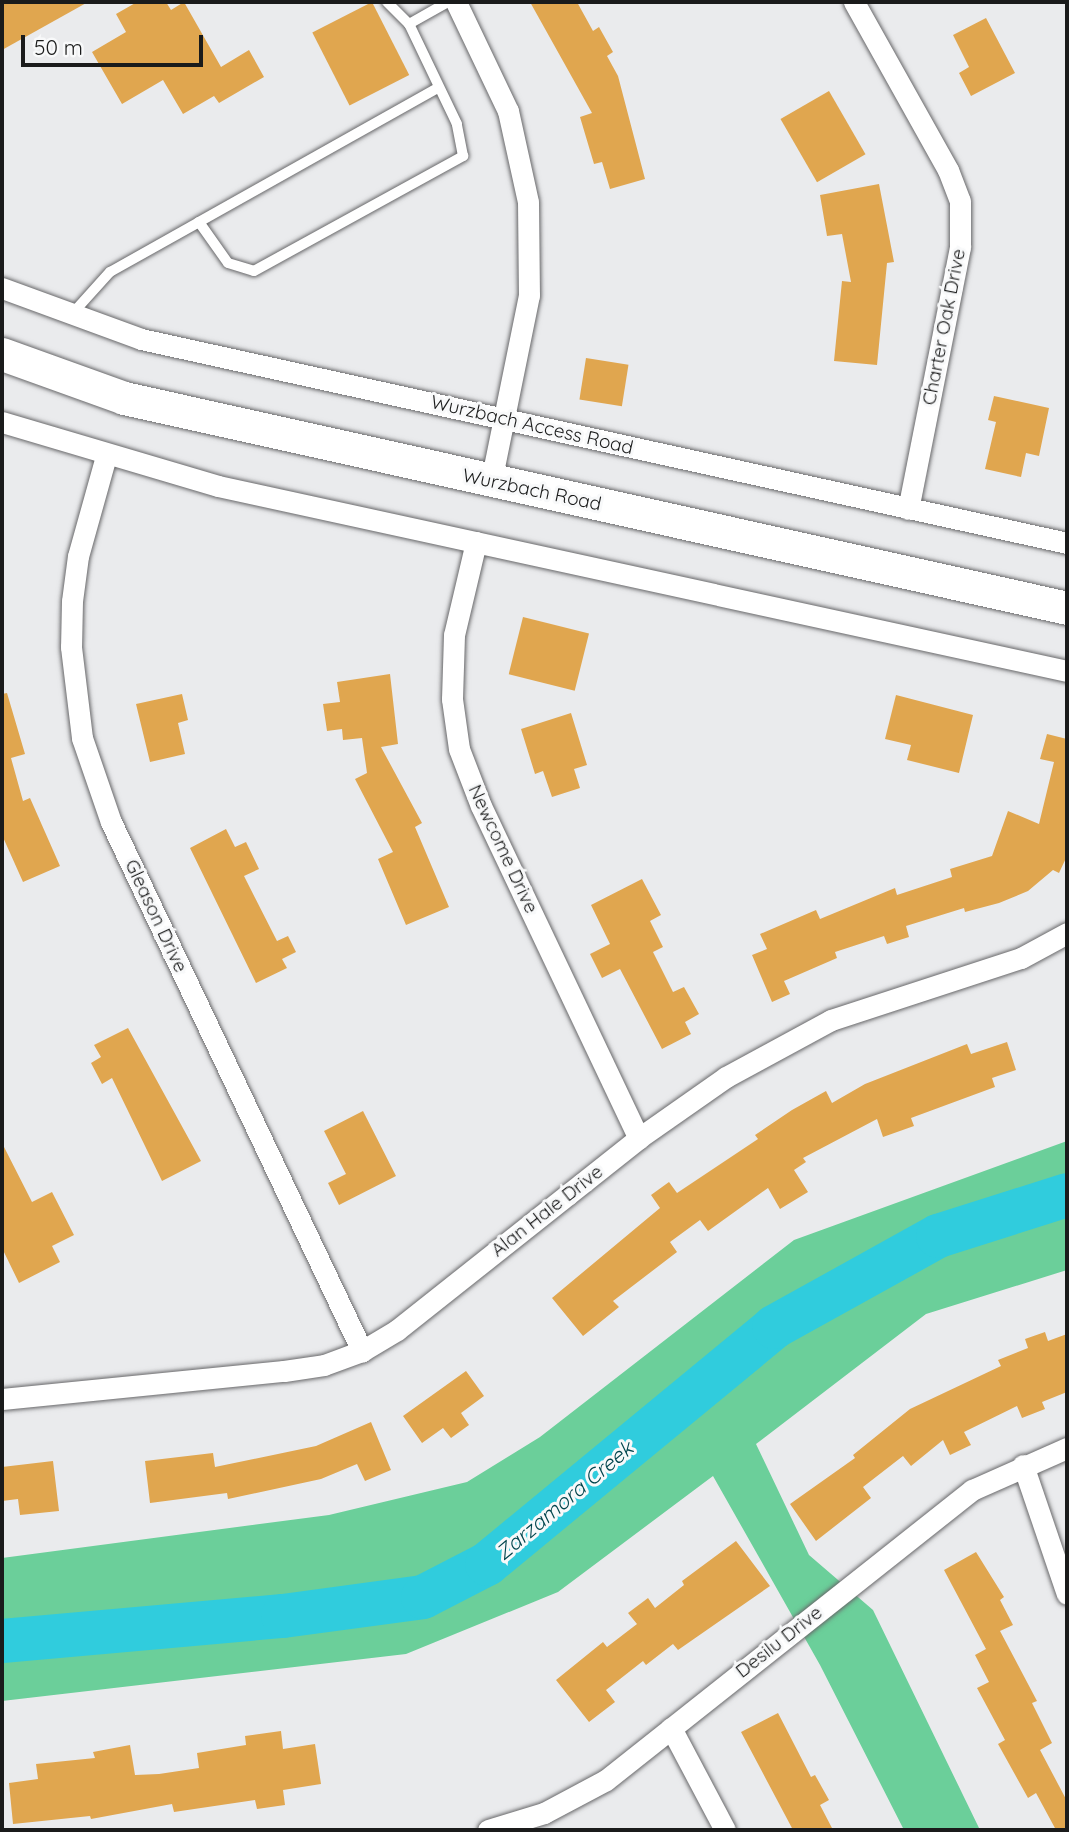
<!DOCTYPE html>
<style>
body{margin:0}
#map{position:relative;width:1069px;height:1832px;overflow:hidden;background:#eaebed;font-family:Quicksand,sans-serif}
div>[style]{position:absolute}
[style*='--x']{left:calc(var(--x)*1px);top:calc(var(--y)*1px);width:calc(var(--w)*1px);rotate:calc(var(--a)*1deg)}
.green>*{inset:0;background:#6bcf9a}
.river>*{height:44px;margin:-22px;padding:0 22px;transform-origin:22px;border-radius:22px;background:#30ccdd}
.building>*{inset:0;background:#e0a64f;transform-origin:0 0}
.roads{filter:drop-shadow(0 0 2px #68686a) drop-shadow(0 0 2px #68686a)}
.lane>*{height:10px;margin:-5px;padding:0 5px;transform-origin:5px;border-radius:5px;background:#fff}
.street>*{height:21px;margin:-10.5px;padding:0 10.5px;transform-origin:10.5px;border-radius:10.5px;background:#fff}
.primary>*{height:33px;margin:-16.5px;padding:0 16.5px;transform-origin:16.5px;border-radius:16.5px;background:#fff}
span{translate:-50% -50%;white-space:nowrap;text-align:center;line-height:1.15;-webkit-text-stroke:6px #f8f9fa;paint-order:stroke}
.street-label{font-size:19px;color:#1a1b1b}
.water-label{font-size:21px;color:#00454d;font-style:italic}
.frame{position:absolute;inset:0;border:4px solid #1a1b1b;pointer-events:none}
.scale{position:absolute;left:21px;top:35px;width:182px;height:32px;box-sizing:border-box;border:4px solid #1a1b1b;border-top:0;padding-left:9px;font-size:21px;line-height:24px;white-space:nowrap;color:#1a1b1b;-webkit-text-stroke:5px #f8f9fa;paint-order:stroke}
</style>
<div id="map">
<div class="green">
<i style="clip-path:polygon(1067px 1141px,1067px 1270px,926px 1314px,756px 1444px,809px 1555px,873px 1610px,980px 1830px,904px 1830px,820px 1665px,713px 1476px,558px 1592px,406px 1654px,2px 1701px,2px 1558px,329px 1515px,467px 1482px,540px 1437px,794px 1240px)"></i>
</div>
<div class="river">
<i style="--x:2;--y:1641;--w:282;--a:-5.1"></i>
<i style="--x:283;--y:1616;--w:141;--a:-7.7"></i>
<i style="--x:423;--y:1597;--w:72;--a:-27.3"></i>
<i style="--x:487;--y:1564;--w:372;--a:-39.5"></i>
<i style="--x:774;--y:1327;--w:188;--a:-29"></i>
<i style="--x:938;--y:1236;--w:135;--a:-17.6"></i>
</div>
<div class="building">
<i style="clip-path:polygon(2px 2px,88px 2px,2px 50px)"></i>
<i style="clip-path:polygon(137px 2px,166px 2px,171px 10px,184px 2px,221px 67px,249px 50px,264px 77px,219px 103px,214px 96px,183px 114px,163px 80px,122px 104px,92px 52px,126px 32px,116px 14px)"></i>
<i style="left:372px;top:2px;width:82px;height:67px;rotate:63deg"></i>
<i style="clip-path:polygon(530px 2px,577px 2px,593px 31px,599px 27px,613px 52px,607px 56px,618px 76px,645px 179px,610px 189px,602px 162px,594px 164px,580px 117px,592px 113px)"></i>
<i style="clip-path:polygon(986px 18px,1015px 73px,971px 96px,959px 73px,969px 67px,953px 35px)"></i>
<i style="left:829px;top:91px;width:73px;height:56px;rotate:60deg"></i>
<i style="clip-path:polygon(879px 184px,894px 262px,887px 263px,877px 365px,834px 361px,842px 281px,851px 282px,842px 234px,827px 236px,820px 195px)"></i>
<i style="left:586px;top:358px;width:43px;height:42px;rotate:9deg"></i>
<i style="clip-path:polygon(994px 396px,1049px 408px,1039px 456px,1026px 453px,1021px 477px,985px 469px,996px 422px,988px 420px)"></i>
<i style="left:523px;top:617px;width:68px;height:59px;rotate:14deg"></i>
<i style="clip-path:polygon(390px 674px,398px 744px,381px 747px,422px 823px,415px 827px,449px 907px,406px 925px,378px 859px,393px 852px,355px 779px,367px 773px,362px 738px,343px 740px,342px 729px,327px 731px,323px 704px,340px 702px,337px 682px)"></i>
<i style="clip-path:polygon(7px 693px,25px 754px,11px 758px,23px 801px,30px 798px,60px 866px,23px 882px,2px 835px,2px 694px)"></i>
<i style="clip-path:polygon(182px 694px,188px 720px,178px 723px,185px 754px,150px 762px,136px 704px)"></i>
<i style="clip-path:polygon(896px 695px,973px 715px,959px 773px,907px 760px,911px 745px,885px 739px)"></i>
<i style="clip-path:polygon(571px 713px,587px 765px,574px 769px,580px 788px,552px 797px,543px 771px,535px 774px,521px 729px)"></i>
<i style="clip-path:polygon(1047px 734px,1067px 739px,1067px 856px,1059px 873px,1053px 870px,1028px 891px,999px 903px,965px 912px,964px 908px,906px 926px,909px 937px,887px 944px,884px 936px,835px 952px,837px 958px,784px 981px,790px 994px,772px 1002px,752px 955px,767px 949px,760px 934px,816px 910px,820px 919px,895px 888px,897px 895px,952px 877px,950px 869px,992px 856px,1008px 811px,1039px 824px,1054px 762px,1040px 759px)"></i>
<i style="clip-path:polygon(226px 829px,235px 847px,246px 842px,259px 869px,244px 876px,277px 941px,288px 936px,296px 952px,282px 959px,287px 968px,256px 983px,190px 848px)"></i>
<i style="clip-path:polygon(642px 879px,661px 915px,650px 921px,663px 947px,653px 952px,673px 992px,684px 987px,699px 1014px,685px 1022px,691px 1034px,662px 1049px,620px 969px,602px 978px,590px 954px,610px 944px,591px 905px)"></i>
<i style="clip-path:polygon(128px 1028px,201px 1161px,162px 1181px,112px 1078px,102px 1084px,91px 1063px,101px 1057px,94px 1045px)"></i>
<i style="clip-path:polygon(1007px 1042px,1016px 1070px,992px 1078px,995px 1087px,911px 1118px,914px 1126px,883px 1137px,877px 1119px,803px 1158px,806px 1162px,794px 1170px,808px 1192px,780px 1209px,768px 1188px,708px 1231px,700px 1220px,670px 1242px,677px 1252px,613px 1301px,619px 1307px,583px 1336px,552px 1298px,660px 1208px,651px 1195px,669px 1182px,677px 1193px,758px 1139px,755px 1135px,792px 1110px,826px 1091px,832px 1103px,865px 1084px,967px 1044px,971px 1054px)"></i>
<i style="clip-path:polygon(363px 1111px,396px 1176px,339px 1205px,328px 1183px,346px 1174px,324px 1131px)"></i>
<i style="clip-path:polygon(2px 1143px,32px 1202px,52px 1192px,74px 1235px,52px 1246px,60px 1262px,19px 1283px,2px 1248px)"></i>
<i style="clip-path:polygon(1045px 1332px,1048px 1341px,1067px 1334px,1067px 1392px,1042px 1402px,1045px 1409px,1022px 1418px,1017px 1406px,964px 1432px,971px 1445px,950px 1455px,943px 1440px,911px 1466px,903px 1456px,863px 1487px,871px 1498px,816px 1541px,790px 1504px,855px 1458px,853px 1455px,910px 1409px,1001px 1366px,998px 1360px,1028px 1348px,1025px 1339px)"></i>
<i style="clip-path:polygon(466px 1371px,484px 1396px,461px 1413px,469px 1425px,451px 1438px,443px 1428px,422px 1443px,403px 1416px)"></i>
<i style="clip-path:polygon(371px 1422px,391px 1470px,365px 1481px,357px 1464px,321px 1479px,228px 1499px,227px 1493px,150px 1503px,145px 1461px,213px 1453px,215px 1467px,316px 1446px)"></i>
<i style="clip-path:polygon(53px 1461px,59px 1511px,20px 1515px,18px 1499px,2px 1501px,2px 1467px)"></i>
<i style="clip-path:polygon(736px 1541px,770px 1586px,678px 1650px,673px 1644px,646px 1665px,643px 1661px,606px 1690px,615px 1702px,589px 1722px,556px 1680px,603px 1642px,607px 1647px,637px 1624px,628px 1613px,648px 1598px,655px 1608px,684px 1585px,682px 1581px)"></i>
<i style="clip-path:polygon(976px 1552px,1004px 1597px,1000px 1600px,1013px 1625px,1000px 1631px,1037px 1701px,1032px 1703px,1052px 1743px,1040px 1750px,1067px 1801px,1067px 1830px,1056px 1830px,1036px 1793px,1028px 1798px,998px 1744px,1005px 1740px,977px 1688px,989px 1682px,975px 1655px,986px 1649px,944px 1570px)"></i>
<i style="clip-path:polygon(778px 1713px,811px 1777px,815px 1775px,829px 1800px,820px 1805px,833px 1830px,793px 1830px,741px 1732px)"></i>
<i style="clip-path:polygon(281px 1731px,283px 1749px,315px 1744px,321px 1784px,283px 1790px,285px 1805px,257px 1809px,255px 1800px,174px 1812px,172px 1804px,91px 1819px,90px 1816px,13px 1824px,9px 1783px,38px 1779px,36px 1764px,95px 1758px,93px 1752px,130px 1745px,135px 1775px,159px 1774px,199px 1768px,197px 1753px,246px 1745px,245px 1736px)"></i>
</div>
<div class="roads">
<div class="lane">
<i style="--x:387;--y:2;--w:31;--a:45"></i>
<i style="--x:199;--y:222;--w:274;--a:-29.3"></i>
<i style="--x:72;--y:314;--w:57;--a:-47.9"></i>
<i style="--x:110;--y:272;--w:102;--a:-29.3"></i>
<i style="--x:199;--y:222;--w:50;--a:54.7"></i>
<i style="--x:228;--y:263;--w:27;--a:17"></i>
<i style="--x:254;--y:271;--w:239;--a:-28.8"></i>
<i style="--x:463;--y:156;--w:33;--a:-101"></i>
<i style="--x:457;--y:124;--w:111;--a:-115.6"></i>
<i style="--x:409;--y:24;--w:45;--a:-29.4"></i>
</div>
<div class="street">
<i style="--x:456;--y:2;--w:121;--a:64.5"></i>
<i style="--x:508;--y:111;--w:93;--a:77.6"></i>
<i style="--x:528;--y:202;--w:93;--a:89.4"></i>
<i style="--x:529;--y:295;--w:190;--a:101.5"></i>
<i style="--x:854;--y:2;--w:193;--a:60.8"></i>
<i style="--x:948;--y:170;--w:33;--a:69"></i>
<i style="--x:960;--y:201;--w:46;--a:90"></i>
<i style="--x:960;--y:247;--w:267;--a:101.2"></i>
<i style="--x:2;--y:288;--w:148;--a:20.1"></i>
<i style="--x:141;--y:339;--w:948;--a:12.42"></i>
<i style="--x:2;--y:422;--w:225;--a:16.5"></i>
<i style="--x:218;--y:486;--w:869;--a:12.29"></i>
<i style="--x:106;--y:456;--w:104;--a:105.6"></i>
<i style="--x:78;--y:556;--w:45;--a:97.6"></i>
<i style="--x:72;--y:601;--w:46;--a:91.2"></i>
<i style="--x:71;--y:647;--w:92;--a:83.1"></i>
<i style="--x:82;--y:738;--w:89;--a:71"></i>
<i style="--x:111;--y:822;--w:586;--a:64.62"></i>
<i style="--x:476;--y:542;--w:96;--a:103.3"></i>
<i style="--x:454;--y:635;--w:64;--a:91.8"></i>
<i style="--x:452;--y:699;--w:50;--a:82"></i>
<i style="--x:459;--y:749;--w:61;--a:68.9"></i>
<i style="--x:481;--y:806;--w:368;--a:64.6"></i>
<i style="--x:2;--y:1399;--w:283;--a:-5.7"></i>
<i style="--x:284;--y:1371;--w:40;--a:-8.5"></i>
<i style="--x:324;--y:1365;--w:40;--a:-20.2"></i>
<i style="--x:362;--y:1351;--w:41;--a:-31"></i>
<i style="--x:397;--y:1330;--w:309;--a:-38.4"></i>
<i style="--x:639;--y:1138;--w:106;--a:-35"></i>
<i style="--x:726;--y:1077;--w:119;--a:-28.5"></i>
<i style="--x:831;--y:1020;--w:200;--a:-18.1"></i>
<i style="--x:1021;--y:958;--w:52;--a:-28.5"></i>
<i style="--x:1023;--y:1465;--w:136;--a:71.2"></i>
<i style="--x:671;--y:1728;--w:115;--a:62.1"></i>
<i style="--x:488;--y:1830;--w:59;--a:-16.9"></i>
<i style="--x:544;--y:1813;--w:70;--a:-28"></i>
<i style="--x:606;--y:1780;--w:467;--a:-38.4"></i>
<i style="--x:972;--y:1490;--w:104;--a:-23.9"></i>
</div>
<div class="primary">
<i style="--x:2;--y:354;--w:130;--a:19.8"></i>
<i style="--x:124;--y:398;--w:966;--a:12.55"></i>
</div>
</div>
<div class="street-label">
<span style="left:944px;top:327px;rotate:-79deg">Charter Oak Drive</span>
<span style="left:532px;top:425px;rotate:13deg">Wurzbach Access Road</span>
<span style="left:532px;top:490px;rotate:12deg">Wurzbach Road</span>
<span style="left:503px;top:849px;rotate:65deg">Newcome Drive</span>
<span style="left:156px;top:916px;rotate:65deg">Gleason Drive</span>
<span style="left:547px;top:1211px;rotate:-38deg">Alan Hale Drive</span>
<span style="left:779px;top:1642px;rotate:-38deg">Desilu Drive</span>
</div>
<div class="water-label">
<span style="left:564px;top:1500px;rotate:-40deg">Zarzamora Creek</span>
</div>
<div class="frame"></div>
<div class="scale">50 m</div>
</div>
